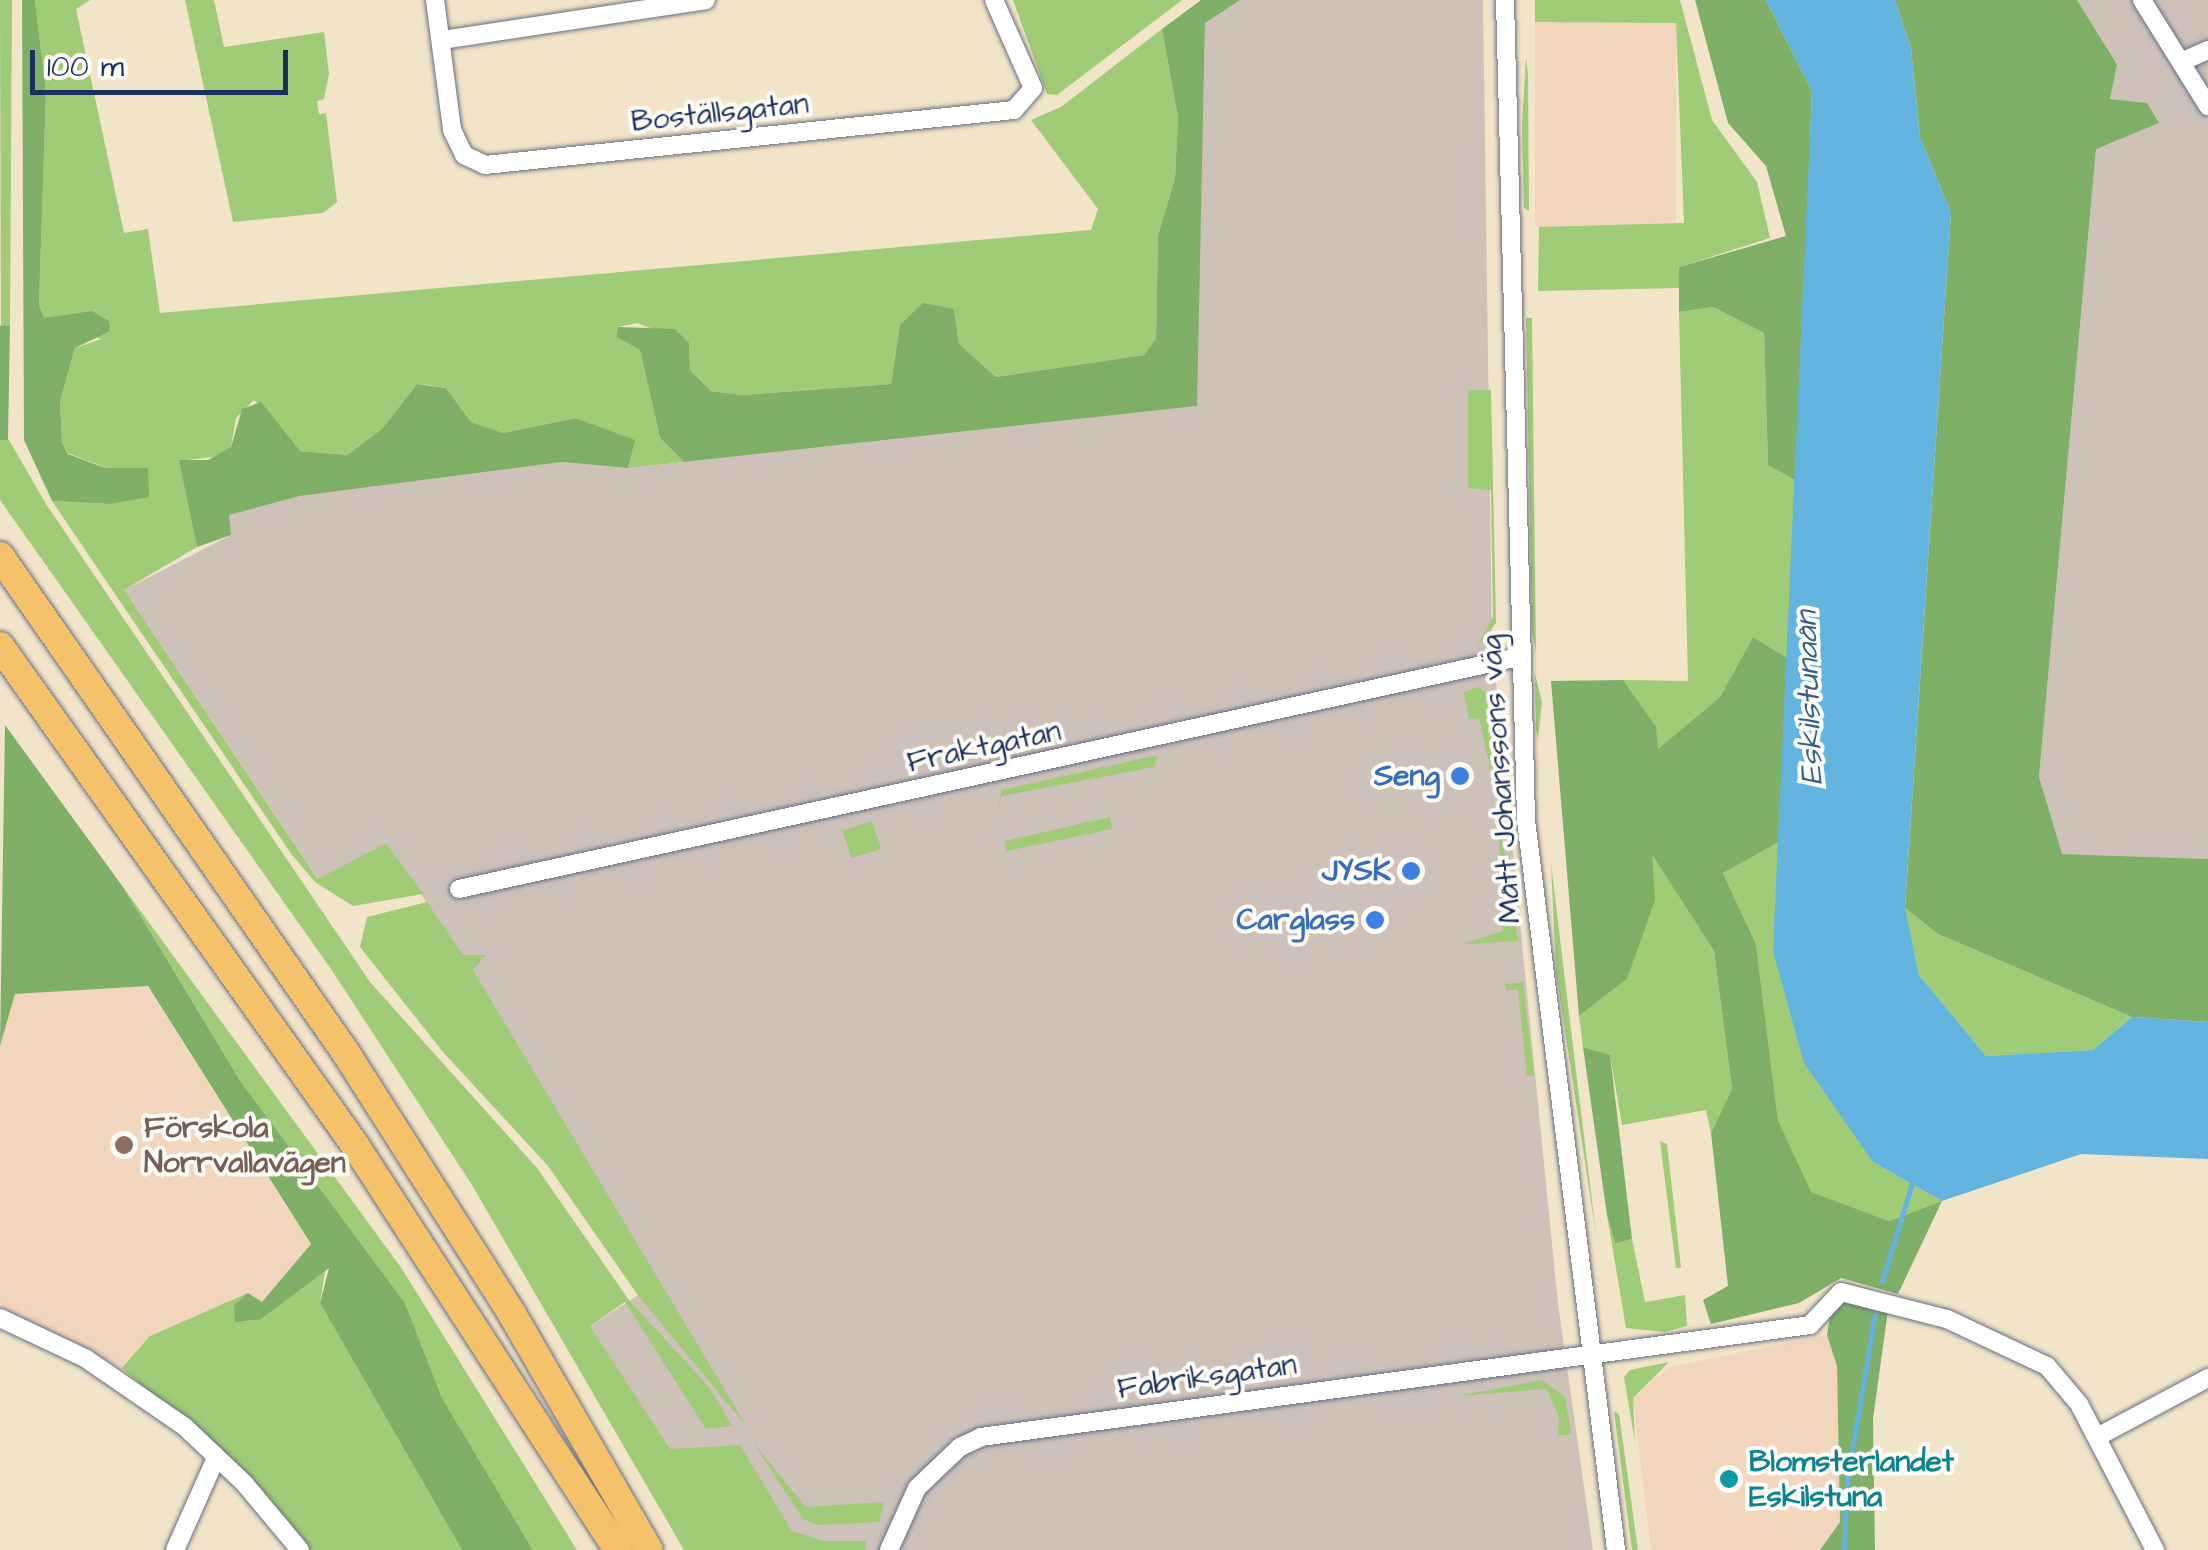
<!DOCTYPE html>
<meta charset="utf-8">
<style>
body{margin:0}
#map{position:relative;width:2208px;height:1550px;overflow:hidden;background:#f1e4c8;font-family:"Architects Daughter",sans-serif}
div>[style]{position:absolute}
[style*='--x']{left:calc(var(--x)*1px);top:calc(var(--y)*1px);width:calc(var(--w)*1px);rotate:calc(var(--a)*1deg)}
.built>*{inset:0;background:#f1d5bd;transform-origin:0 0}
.industrial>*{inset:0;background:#cec1ba}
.green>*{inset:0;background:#a0cb77;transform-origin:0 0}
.forest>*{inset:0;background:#80af68;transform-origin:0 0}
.water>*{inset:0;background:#63b4de}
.stream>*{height:5px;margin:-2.5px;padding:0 2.5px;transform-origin:2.5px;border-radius:2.5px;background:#63b4de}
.roads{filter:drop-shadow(0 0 2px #666e83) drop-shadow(0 0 2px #666e83)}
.minor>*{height:18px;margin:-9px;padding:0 9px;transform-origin:9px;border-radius:9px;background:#fff}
.highway>*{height:28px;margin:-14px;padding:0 14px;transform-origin:14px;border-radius:14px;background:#f5c16b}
.dots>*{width:28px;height:28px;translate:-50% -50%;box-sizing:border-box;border:5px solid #fdfcf7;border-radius:50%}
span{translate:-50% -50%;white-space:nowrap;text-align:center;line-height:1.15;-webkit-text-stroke:8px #fdfcf7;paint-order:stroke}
.street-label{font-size:30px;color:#1b2f5e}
.shop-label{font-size:30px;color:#366cbe;font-weight:700}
.right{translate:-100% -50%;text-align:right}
.education-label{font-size:30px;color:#785e54;font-weight:700}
.left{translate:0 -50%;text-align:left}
.culture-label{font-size:30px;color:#0d838f;font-weight:700}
.water-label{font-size:32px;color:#345e8b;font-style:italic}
.scale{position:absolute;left:30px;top:50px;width:258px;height:45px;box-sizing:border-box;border:5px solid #1b2f5e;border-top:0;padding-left:12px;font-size:30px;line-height:35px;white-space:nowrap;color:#1b2f5e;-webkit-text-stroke:8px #fdfcf7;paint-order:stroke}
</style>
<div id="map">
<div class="built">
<i style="left:1535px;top:22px;width:141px;height:205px"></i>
<i style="clip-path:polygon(147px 986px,311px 1245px,261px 1303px,150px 1336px,122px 1368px,0 1309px,0 1046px,14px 994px)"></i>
<i style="clip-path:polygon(1827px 1335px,1837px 1366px,1840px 1522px,1820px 1550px,1651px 1550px,1633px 1398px,1669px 1367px)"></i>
</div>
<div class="industrial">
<i style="clip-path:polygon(1240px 0,1483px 0,1492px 642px,1558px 1304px,1593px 1550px,866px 1550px,864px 1541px,826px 1541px,792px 1531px,740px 1446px,670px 1450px,590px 1326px,659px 1282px,473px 970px,386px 843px,319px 880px,124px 590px,231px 535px,228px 515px,300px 496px,562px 462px,629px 468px,1196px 406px,1205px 22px)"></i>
<i style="clip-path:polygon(2077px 0,2208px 0,2208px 859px,2061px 854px,2039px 777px,2096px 148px,2117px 63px)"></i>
</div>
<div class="green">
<i style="clip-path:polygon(0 0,12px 0,10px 326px,1px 327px)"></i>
<i style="clip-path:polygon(35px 0,90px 0,76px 9px,124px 233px,148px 229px,160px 313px,1091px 230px,1098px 209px,1031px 120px,1061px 107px,1162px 29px,1178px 117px,1175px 178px,1158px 236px,1156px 340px,1144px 355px,996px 377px,959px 344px,954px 309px,900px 325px,891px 384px,742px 395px,711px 391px,690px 370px,689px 343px,637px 323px,618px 327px,616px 337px,640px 350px,660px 438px,684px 462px,628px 468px,634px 440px,576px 418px,503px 433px,471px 422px,446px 388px,428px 385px,417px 384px,382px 429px,347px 455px,300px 451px,254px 400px,236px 418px,231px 447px,220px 456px,180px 461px,197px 547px,124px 590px,318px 879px,386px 843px,423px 894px,353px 906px,315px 882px,292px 855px,52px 501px,110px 504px,147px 468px,106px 468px,68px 453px,62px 443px,60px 401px,75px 348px,101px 339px,44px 318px,39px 305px,46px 92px)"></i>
<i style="clip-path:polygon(185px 0,214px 0,224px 47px,324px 32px,329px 74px,324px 99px,317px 101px,319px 114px,326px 113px,337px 202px,323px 213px,233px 222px)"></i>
<i style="clip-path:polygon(1013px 0,1182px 0,1057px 95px,1047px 94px)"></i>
<i style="clip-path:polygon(1535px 0,1680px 0,1712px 120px,1757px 182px,1770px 238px,1679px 267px,1679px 288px,1538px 291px,1539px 227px,1684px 223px,1676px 23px,1535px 22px)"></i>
<i style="clip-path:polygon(1526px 57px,1528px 74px,1529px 211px,1524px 208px,1522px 126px)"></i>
<i style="clip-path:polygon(1713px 307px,1764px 333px,1768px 465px,1797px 481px,1789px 659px,1753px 637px,1720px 697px,1657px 750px,1623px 680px,1688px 681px,1679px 312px)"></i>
<i style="clip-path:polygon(1526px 318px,1532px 318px,1536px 652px,1532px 632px)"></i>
<i style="clip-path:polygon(1468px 390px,1491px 390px,1496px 623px,1476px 648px,1493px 617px,1491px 490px,1468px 488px)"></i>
<i style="clip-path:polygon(0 438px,9px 440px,46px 504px,370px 982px,537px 1168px,629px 1300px,709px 1387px,732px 1426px,706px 1429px,625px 1302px,590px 1326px,670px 1449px,740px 1445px,792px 1531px,826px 1541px,865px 1541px,866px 1550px,684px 1550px,472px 1185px,331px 969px,0 500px)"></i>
<i style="clip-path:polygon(1535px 674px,1542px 702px,1538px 739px,1536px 729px)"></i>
<i style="clip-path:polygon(1478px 687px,1495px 698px,1501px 725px,1498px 810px,1518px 941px,1464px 944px,1503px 931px,1497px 799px,1479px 718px,1469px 719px,1464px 692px)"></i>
<i style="clip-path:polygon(1158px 755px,1154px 767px,1002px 796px,998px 810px,1002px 790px)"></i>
<i style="clip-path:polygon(1110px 817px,1112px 829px,1007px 851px,1005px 841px)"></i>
<i style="left:872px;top:821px;width:29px;height:31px;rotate:72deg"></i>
<i style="clip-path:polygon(1779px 842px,1773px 952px,1873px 1162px,1942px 1201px,1889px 1221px,1810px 1192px,1778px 1120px,1756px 944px,1723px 873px)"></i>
<i style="clip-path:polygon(1652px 852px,1714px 951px,1732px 1089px,1711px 1133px,1706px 1110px,1622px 1125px,1610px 1055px,1583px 1047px,1579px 1016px,1627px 979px)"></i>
<i style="clip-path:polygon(1551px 863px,1574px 1055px,1597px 1241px,1556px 972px)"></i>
<i style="clip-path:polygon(123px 887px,402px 1269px,577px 1550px,533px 1550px,442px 1398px,405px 1303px,241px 1082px)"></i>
<i style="clip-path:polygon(427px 902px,463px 955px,486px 955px,473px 970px,747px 1427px,637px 1294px,548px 1166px,443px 1052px,360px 947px,367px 917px)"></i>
<i style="clip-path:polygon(1905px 908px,1938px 934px,2132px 1017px,2093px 1050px,1986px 1056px,1919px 975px)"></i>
<i style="clip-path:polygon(1523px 982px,1534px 1075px,1527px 1076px,1518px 990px,1506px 990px,1505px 984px)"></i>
<i style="clip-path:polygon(1660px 1141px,1667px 1144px,1681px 1268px,1676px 1268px)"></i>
<i style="clip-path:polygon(1607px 1215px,1615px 1242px,1632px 1239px,1645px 1302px,1685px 1295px,1687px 1326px,1665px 1332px,1626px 1328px)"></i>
<i style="clip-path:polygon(326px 1266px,320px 1303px,462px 1550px,311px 1550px,256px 1484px,122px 1368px,150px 1336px,248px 1293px,234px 1305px,261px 1319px)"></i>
<i style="clip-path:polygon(1669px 1362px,1633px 1398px,1635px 1442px,1624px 1377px,1630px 1370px)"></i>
<i style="clip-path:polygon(1542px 1380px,1565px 1397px,1571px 1434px,1558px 1436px,1559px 1417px,1547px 1389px,1457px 1396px)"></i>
<i style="clip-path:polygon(1614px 1411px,1619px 1414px,1638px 1550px,1632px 1550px)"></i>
<i style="clip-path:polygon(752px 1441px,806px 1507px,884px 1502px,879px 1522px,817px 1525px,803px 1519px)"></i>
</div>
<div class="forest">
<i style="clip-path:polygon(22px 0,35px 0,46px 92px,39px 305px,44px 318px,92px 311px,109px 321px,110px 331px,75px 348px,60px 401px,62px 443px,68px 454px,105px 468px,148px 468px,149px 497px,110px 504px,52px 501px,24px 440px)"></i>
<i style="clip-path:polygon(1201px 0,1240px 0,1205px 23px,1197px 406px,684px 462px,660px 438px,640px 350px,616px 337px,618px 327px,675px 329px,689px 343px,690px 370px,711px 391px,742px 395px,891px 384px,900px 325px,923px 303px,954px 309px,959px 344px,996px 377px,1144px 355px,1156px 339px,1158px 236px,1175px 178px,1178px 117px,1162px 29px)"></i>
<i style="clip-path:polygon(1695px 0,1766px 0,1812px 91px,1797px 481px,1768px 465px,1764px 333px,1713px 307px,1679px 312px,1679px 267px,1786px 236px,1766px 166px,1728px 123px)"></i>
<i style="clip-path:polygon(1895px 0,2077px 0,2117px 64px,2110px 99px,2147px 103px,2159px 123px,2096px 149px,2039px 777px,2062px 854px,2208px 859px,2208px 1022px,2132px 1017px,1938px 934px,1905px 908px,1951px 213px,1920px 137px,1911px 48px)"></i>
<i style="left:10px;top:326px;width:114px;height:10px;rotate:91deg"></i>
<i style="clip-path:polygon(417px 384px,446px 388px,471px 422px,503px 433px,576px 418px,635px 440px,628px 468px,562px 462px,300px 496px,229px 515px,231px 535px,197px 547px,179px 460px,208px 460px,231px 447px,242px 409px,261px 402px,300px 451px,347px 455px,382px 429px)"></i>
<i style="clip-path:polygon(1753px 637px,1789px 659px,1779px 842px,1723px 873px,1756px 944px,1778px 1120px,1811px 1192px,1889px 1221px,1942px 1201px,1898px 1294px,1841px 1278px,1799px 1303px,1711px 1324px,1703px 1300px,1728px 1286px,1711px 1133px,1732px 1089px,1714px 951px,1652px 854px,1655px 900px,1627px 979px,1579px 1016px,1551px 681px,1623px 680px,1656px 727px,1658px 749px,1720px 697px)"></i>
<i style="clip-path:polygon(5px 725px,123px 887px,241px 1082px,405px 1303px,442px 1398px,533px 1550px,462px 1550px,320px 1303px,329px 1268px,261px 1319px,235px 1322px,234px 1305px,248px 1293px,262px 1302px,311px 1244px,148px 986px,15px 994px,0 1046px)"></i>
<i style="clip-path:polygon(1583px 1047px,1610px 1055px,1632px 1239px,1615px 1243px,1607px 1215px)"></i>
<i style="clip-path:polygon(1844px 1298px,1888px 1310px,1873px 1419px,1875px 1550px,1820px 1550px,1840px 1522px,1837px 1366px,1827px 1335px,1831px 1309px)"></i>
</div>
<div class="water">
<i style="clip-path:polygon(1766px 0,1895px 0,1911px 48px,1920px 137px,1951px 213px,1905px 907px,1919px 975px,1986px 1056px,2093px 1050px,2132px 1017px,2208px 1022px,2208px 1159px,2081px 1154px,1942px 1201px,1873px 1162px,1804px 1063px,1773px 951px,1812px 91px)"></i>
</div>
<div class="stream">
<i style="--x:1882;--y:1281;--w:106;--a:-72.9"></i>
<i style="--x:1844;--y:1550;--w:68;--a:-87.5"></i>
<i style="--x:1847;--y:1482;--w:171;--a:-80.6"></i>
</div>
<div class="roads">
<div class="minor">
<i style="--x:435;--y:0;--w:131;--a:82.5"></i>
<i style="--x:452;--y:130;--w:28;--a:64"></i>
<i style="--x:464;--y:155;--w:23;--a:25"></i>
<i style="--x:485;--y:165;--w:532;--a:-5.94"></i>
<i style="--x:1014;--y:110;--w:29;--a:-49"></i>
<i style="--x:1033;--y:88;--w:96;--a:-113.9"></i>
<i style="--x:1505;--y:0;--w:820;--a:88.53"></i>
<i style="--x:1526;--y:820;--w:736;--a:82.97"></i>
<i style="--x:2142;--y:0;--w:125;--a:58.1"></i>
<i style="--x:442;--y:40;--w:267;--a:-8.6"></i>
<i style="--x:2181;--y:62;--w:30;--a:-24"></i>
<i style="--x:459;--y:889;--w:1085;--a:-12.35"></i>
<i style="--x:0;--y:1318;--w:94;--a:25.2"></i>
<i style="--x:85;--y:1358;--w:121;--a:34.6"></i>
<i style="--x:185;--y:1427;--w:81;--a:43.5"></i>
<i style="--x:244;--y:1483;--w:87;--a:50.1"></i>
<i style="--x:2097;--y:1437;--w:126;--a:-28"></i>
<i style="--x:175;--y:1550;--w:101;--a:-66"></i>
<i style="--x:889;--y:1550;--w:68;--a:-65.7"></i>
<i style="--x:917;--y:1488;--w:59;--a:-43.6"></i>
<i style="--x:960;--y:1447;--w:23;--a:-25"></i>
<i style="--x:981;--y:1437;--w:837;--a:-7.69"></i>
<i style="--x:1810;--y:1325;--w:45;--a:-46.8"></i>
<i style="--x:1841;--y:1292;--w:109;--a:14.3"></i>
<i style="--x:1947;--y:1319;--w:110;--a:25.2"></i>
<i style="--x:2047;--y:1366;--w:50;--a:49.9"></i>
<i style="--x:2079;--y:1404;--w:165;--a:62.5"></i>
</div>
<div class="highway">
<i style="--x:0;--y:556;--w:606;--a:55.16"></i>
<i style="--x:346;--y:1053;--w:309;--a:57.5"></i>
<i style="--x:512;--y:1314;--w:273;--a:59.9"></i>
<i style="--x:0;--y:646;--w:612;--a:54.57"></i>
<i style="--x:355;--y:1145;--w:483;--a:57"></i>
</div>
</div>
<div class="dots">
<i style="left:1460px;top:776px;background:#3f7fe0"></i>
<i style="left:1411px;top:871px;background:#3f7fe0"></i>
<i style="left:1375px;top:920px;background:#3f7fe0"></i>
<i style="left:124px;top:1145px;background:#8d6e63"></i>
<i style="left:1729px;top:1479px;background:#0f9aa8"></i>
</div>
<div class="street-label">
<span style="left:720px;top:113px;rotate:-6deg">Boställsgatan</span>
<span style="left:984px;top:747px;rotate:-12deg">Fraktgatan</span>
<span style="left:1501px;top:779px;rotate:-94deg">Mått Johanssons väg</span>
<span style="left:1207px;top:1377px;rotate:-8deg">Fabriksgatan</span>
</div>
<div class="shop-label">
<span class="right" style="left:1440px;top:776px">Seng</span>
<span class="right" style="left:1391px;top:871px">JYSK</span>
<span class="right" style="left:1355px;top:920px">Carglass</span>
</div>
<div class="education-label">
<span class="left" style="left:144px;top:1145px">Förskola<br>Norrvallavägen</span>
</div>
<div class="culture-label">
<span class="left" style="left:1749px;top:1479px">Blomsterlandet<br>Eskilstuna</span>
</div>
<div class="water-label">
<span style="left:1810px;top:698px;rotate:-92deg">Eskilstunaån</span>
</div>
<div class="scale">100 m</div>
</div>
